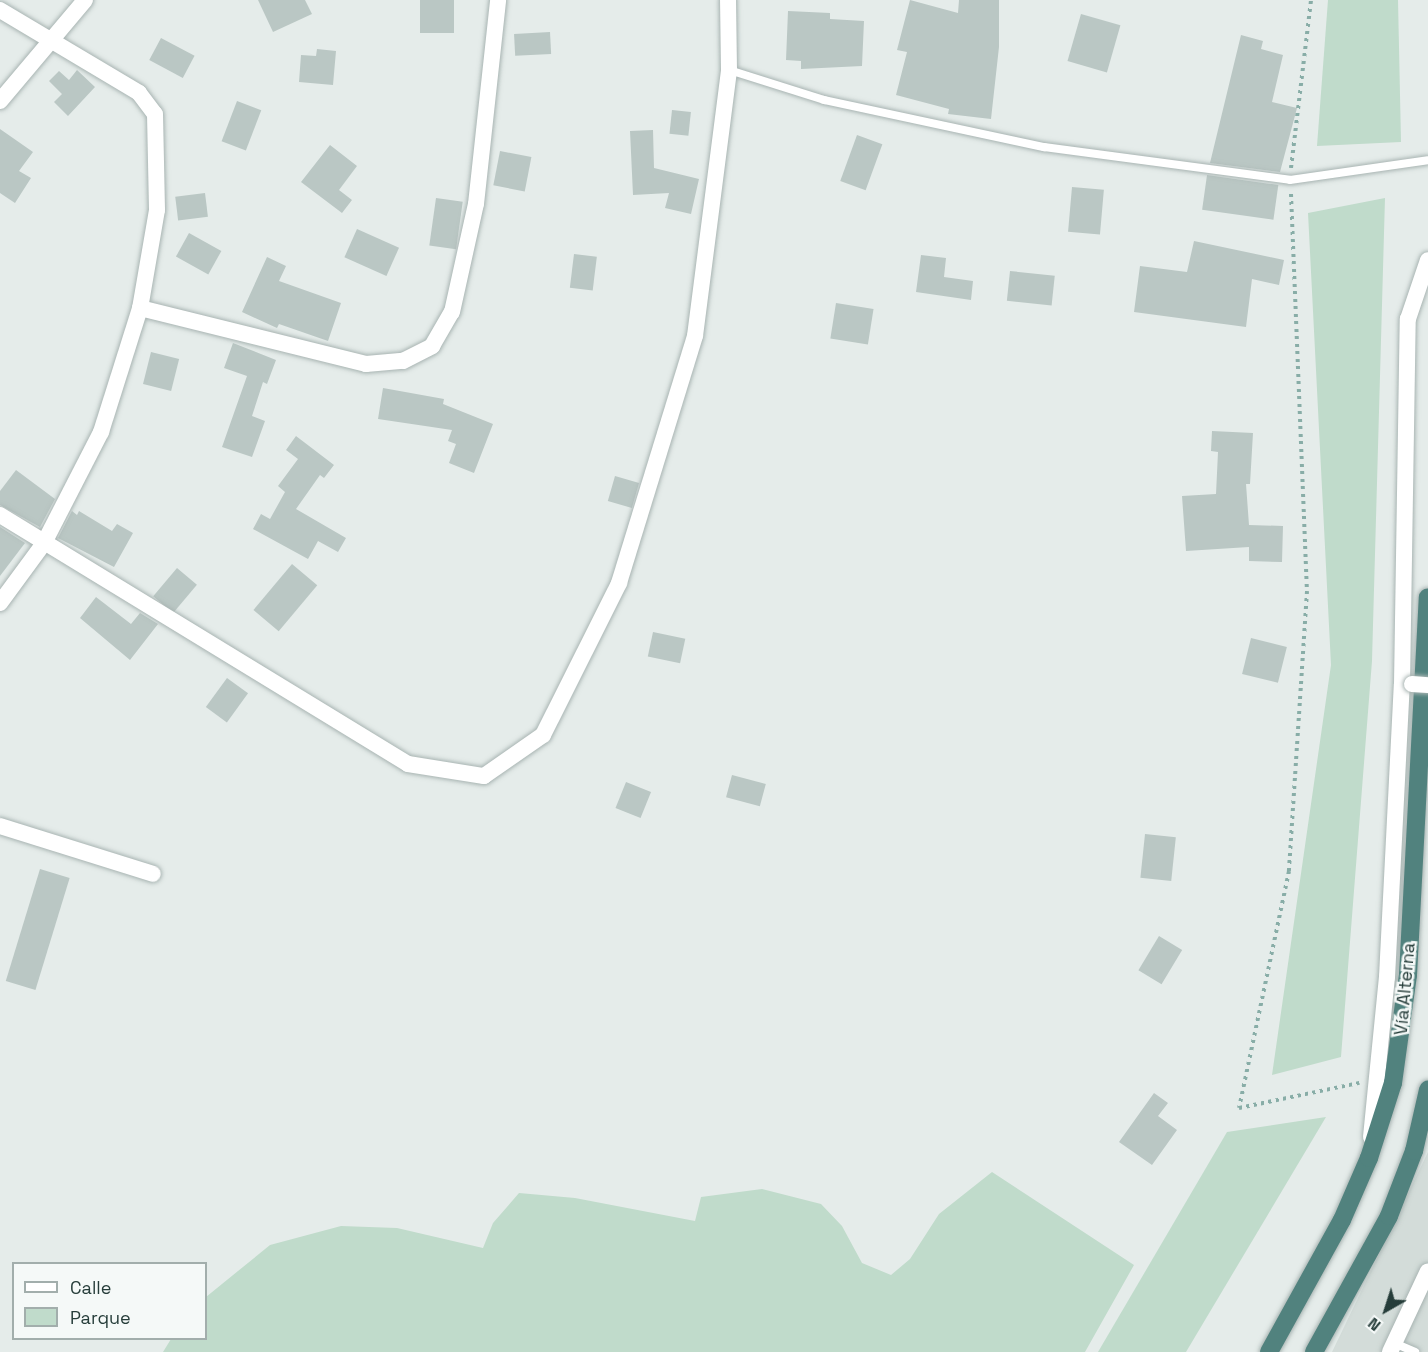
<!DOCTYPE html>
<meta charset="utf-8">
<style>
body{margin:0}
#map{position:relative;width:1428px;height:1352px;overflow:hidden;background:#e5ecea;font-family:"Space Grotesk",sans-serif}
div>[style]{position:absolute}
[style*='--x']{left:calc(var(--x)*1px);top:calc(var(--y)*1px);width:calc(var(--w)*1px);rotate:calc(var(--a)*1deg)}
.built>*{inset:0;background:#d3dcd9}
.green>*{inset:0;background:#c0dbcb}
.building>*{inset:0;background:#bac7c4;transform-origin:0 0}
.path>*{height:4px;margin-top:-2px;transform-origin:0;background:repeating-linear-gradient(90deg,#88ada7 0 3px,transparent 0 7.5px)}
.roads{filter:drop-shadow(0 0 2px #a8b4b2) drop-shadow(0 0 2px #a8b4b2)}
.service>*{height:8px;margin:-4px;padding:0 4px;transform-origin:4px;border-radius:4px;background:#fff}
.minor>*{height:16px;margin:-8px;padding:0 8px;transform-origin:8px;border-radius:8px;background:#fff}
.trunk>*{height:18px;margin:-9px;padding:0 9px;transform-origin:9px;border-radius:9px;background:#51827e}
.bridges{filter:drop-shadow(0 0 2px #a8b4b2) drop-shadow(0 0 2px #a8b4b2)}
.minor-bridge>*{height:16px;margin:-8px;padding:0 8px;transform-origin:8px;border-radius:8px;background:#fff}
span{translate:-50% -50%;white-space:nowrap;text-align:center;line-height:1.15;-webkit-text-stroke:5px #f5f9f8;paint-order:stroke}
.street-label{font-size:18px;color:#263d3a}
.legend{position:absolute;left:12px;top:1262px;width:195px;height:78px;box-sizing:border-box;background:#f5f9f8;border:2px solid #a2aeac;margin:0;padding:8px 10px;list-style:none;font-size:18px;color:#263d3a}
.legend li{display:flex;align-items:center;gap:12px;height:30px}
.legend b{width:30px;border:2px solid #a2aeac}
.north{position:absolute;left:1356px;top:1280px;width:60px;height:60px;-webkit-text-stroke:4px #f5f9f8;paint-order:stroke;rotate:219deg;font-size:16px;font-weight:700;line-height:24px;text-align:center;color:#263d3a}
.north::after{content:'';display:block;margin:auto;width:21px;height:27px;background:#263d3a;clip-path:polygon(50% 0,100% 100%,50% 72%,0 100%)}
</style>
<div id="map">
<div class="built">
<i style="clip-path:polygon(1428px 1152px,1428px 1352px,1332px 1352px)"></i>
</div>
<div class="green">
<i style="clip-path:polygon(1328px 0,1398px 0,1401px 142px,1317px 146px)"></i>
<i style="clip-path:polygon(1385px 198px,1372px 661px,1341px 1057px,1272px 1075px,1331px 665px,1308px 213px)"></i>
<i style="clip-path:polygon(1326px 1117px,1186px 1352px,1098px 1352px,1227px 1132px)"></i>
<i style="clip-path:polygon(992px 1172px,1134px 1265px,1085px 1352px,163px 1352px,171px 1339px,206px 1338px,206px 1297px,270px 1245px,341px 1226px,397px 1228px,483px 1248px,493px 1223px,519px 1193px,575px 1198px,695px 1221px,701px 1197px,762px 1189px,821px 1204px,842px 1226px,862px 1263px,891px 1275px,910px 1259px,939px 1214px)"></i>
</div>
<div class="building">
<i style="clip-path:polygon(258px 0,305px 0,312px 14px,273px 32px)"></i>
<i style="left:420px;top:0;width:34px;height:33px"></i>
<i style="clip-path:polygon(910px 0,958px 13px,959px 0,999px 0,999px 47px,991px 119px,948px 114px,949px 109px,896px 95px,907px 52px,897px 50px)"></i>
<i style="clip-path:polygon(788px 11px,830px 13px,830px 19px,864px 21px,862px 66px,801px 69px,801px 61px,786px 60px)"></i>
<i style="left:1081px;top:14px;width:41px;height:49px;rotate:16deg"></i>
<i style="left:550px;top:32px;width:22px;height:36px;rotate:87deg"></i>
<i style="clip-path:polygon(1241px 35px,1263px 41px,1261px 49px,1283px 55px,1272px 102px,1297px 108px,1280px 172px,1210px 163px)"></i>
<i style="left:161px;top:38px;width:38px;height:25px;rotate:28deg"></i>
<i style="clip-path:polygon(317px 49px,336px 51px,333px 85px,299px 82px,301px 55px,316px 56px)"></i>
<i style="clip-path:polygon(77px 70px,95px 87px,68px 116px,54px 102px,62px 94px,49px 81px,59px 71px,69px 80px)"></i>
<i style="left:237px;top:101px;width:26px;height:43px;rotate:21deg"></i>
<i style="left:672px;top:110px;width:19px;height:24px;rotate:6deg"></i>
<i style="clip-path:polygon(0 129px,33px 152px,19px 171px,31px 178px,15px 203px,0 193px)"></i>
<i style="clip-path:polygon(653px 130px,654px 168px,699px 179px,691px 214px,665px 208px,669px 193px,633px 195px,630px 131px)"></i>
<i style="left:857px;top:135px;width:27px;height:49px;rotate:20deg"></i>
<i style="clip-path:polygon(330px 145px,357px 166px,339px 190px,352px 200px,342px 213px,301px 182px)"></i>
<i style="left:500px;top:151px;width:32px;height:35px;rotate:11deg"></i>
<i style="left:1207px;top:175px;width:72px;height:35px;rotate:8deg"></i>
<i style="left:1072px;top:187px;width:32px;height:45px;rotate:5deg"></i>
<i style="left:205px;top:193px;width:24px;height:30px;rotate:83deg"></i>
<i style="left:436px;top:198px;width:27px;height:48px;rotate:8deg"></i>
<i style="left:357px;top:229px;width:46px;height:31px;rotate:24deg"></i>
<i style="left:189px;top:233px;width:37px;height:27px;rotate:29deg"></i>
<i style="clip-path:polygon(1194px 241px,1284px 260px,1279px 285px,1252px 279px,1246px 327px,1134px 312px,1140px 266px,1187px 272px)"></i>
<i style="left:574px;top:254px;width:23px;height:34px;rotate:7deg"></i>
<i style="clip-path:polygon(921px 255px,946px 258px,944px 277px,973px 281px,971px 300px,916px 292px)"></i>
<i style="clip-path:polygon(267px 257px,286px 266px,279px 281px,341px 303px,328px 341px,279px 324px,277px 328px,242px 312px)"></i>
<i style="left:1010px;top:271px;width:45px;height:30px;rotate:6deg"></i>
<i style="left:836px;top:303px;width:38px;height:36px;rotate:9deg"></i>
<i style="clip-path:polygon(233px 343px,276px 360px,267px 384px,263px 382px,252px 416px,265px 421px,252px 457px,222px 447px,247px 376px,224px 368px)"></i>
<i style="left:151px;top:352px;width:29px;height:33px;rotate:14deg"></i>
<i style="clip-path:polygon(383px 388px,444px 399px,443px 404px,493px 424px,474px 473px,449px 463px,456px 444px,448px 441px,452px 430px,378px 419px)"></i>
<i style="clip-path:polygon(1212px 431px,1253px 433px,1250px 484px,1246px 484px,1249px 525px,1283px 526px,1282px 562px,1249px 561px,1249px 547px,1186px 551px,1182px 496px,1216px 494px,1218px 452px,1211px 451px)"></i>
<i style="clip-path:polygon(296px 436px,334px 465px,324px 478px,320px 475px,296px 509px,346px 538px,338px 552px,318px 541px,308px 559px,253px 529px,261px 514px,270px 519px,285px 492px,278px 486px,298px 459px,286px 450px)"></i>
<i style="clip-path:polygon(16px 470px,55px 499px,40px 527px,0 505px,0 491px)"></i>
<i style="left:615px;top:476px;width:25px;height:26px;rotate:16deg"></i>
<i style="clip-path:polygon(72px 511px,77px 515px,79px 511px,112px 531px,117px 524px,133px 533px,114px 567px,58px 538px)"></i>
<i style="clip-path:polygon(0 527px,25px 543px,0 576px)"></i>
<i style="left:292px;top:564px;width:33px;height:60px;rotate:40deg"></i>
<i style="left:177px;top:568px;width:26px;height:37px;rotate:40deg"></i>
<i style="clip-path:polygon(96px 597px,131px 624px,140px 613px,158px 624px,130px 660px,80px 618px)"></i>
<i style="left:653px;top:632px;width:33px;height:25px;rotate:12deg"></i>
<i style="left:1251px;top:638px;width:37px;height:37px;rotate:14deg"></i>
<i style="left:227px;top:678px;width:26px;height:36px;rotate:36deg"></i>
<i style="left:732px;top:775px;width:35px;height:23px;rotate:15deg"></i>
<i style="left:626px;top:782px;width:27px;height:28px;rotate:22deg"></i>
<i style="left:1145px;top:834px;width:31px;height:44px;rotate:6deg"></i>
<i style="left:40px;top:869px;width:31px;height:117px;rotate:17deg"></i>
<i style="left:1159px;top:936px;width:27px;height:40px;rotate:31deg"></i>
<i style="clip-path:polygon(1154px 1093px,1168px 1103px,1158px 1116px,1177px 1130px,1152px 1165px,1119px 1142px)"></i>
</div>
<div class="path">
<i style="--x:1291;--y:168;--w:169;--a:-83.2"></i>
<i style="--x:1291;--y:194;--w:397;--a:87.7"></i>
<i style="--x:1307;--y:591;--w:281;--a:93.7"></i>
<i style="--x:1289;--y:871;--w:242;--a:101.9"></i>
<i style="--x:1239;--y:1108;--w:123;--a:-11.8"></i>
</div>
<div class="roads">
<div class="service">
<i style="--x:729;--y:70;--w:100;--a:17.5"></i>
<i style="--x:824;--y:100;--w:225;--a:12.1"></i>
<i style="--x:1044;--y:147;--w:248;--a:7.6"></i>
<i style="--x:1290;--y:180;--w:139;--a:-8.2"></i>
<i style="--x:1394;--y:1343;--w:23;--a:23"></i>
</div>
<div class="minor">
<i style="--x:0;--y:10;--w:162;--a:30.8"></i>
<i style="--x:139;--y:93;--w:26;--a:53"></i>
<i style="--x:155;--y:114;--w:96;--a:88.8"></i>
<i style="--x:157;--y:210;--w:99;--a:99.8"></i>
<i style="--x:0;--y:101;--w:132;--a:-49.9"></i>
<i style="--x:0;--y:515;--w:478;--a:31.4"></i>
<i style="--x:408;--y:764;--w:77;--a:9"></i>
<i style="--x:484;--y:776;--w:72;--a:-34.8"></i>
<i style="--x:543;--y:735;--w:170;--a:-63.4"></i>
<i style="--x:619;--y:583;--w:258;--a:-72.9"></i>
<i style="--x:695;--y:336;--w:268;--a:-82.7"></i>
<i style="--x:729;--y:70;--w:70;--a:-90.8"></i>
<i style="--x:0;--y:603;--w:74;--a:-53.7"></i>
<i style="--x:44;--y:543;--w:125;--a:-62.8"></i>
<i style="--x:101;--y:432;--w:130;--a:-72.5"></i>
<i style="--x:140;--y:308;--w:233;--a:13.9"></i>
<i style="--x:366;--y:364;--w:37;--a:-5"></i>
<i style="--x:403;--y:361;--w:33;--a:-27"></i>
<i style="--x:432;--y:346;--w:39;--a:-60"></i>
<i style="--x:452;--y:312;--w:111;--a:-77.5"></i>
<i style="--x:476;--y:204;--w:205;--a:-83.8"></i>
<i style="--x:0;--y:826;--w:160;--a:17.4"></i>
<i style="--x:1371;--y:1137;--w:161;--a:-84.3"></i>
<i style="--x:1387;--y:977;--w:293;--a:-87.1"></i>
<i style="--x:1402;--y:684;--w:365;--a:-89.1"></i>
<i style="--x:1408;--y:319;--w:62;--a:-71.3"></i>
<i style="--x:1390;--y:1352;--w:89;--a:-64.9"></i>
</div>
<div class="trunk">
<i style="--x:1269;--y:1352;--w:151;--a:-61.1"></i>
<i style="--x:1342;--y:1220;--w:68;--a:-66.5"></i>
<i style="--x:1369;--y:1158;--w:79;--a:-72.3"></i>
<i style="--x:1393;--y:1083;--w:109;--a:-82.1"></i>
<i style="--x:1408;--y:975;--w:378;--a:-87"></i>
<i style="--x:1314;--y:1352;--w:155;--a:-61.1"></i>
<i style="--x:1389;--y:1216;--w:70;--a:-69"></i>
<i style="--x:1414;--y:1151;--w:63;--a:-77.1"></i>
</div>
</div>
<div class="bridges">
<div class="minor-bridge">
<i style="--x:1412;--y:684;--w:16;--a:4"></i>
</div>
</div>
<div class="street-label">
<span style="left:1405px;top:989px;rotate:-85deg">Vía Alterna</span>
</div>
<ul class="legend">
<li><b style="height:8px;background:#fff"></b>Calle</li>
<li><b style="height:16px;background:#c0dbcb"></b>Parque</li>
</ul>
<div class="north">N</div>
</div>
